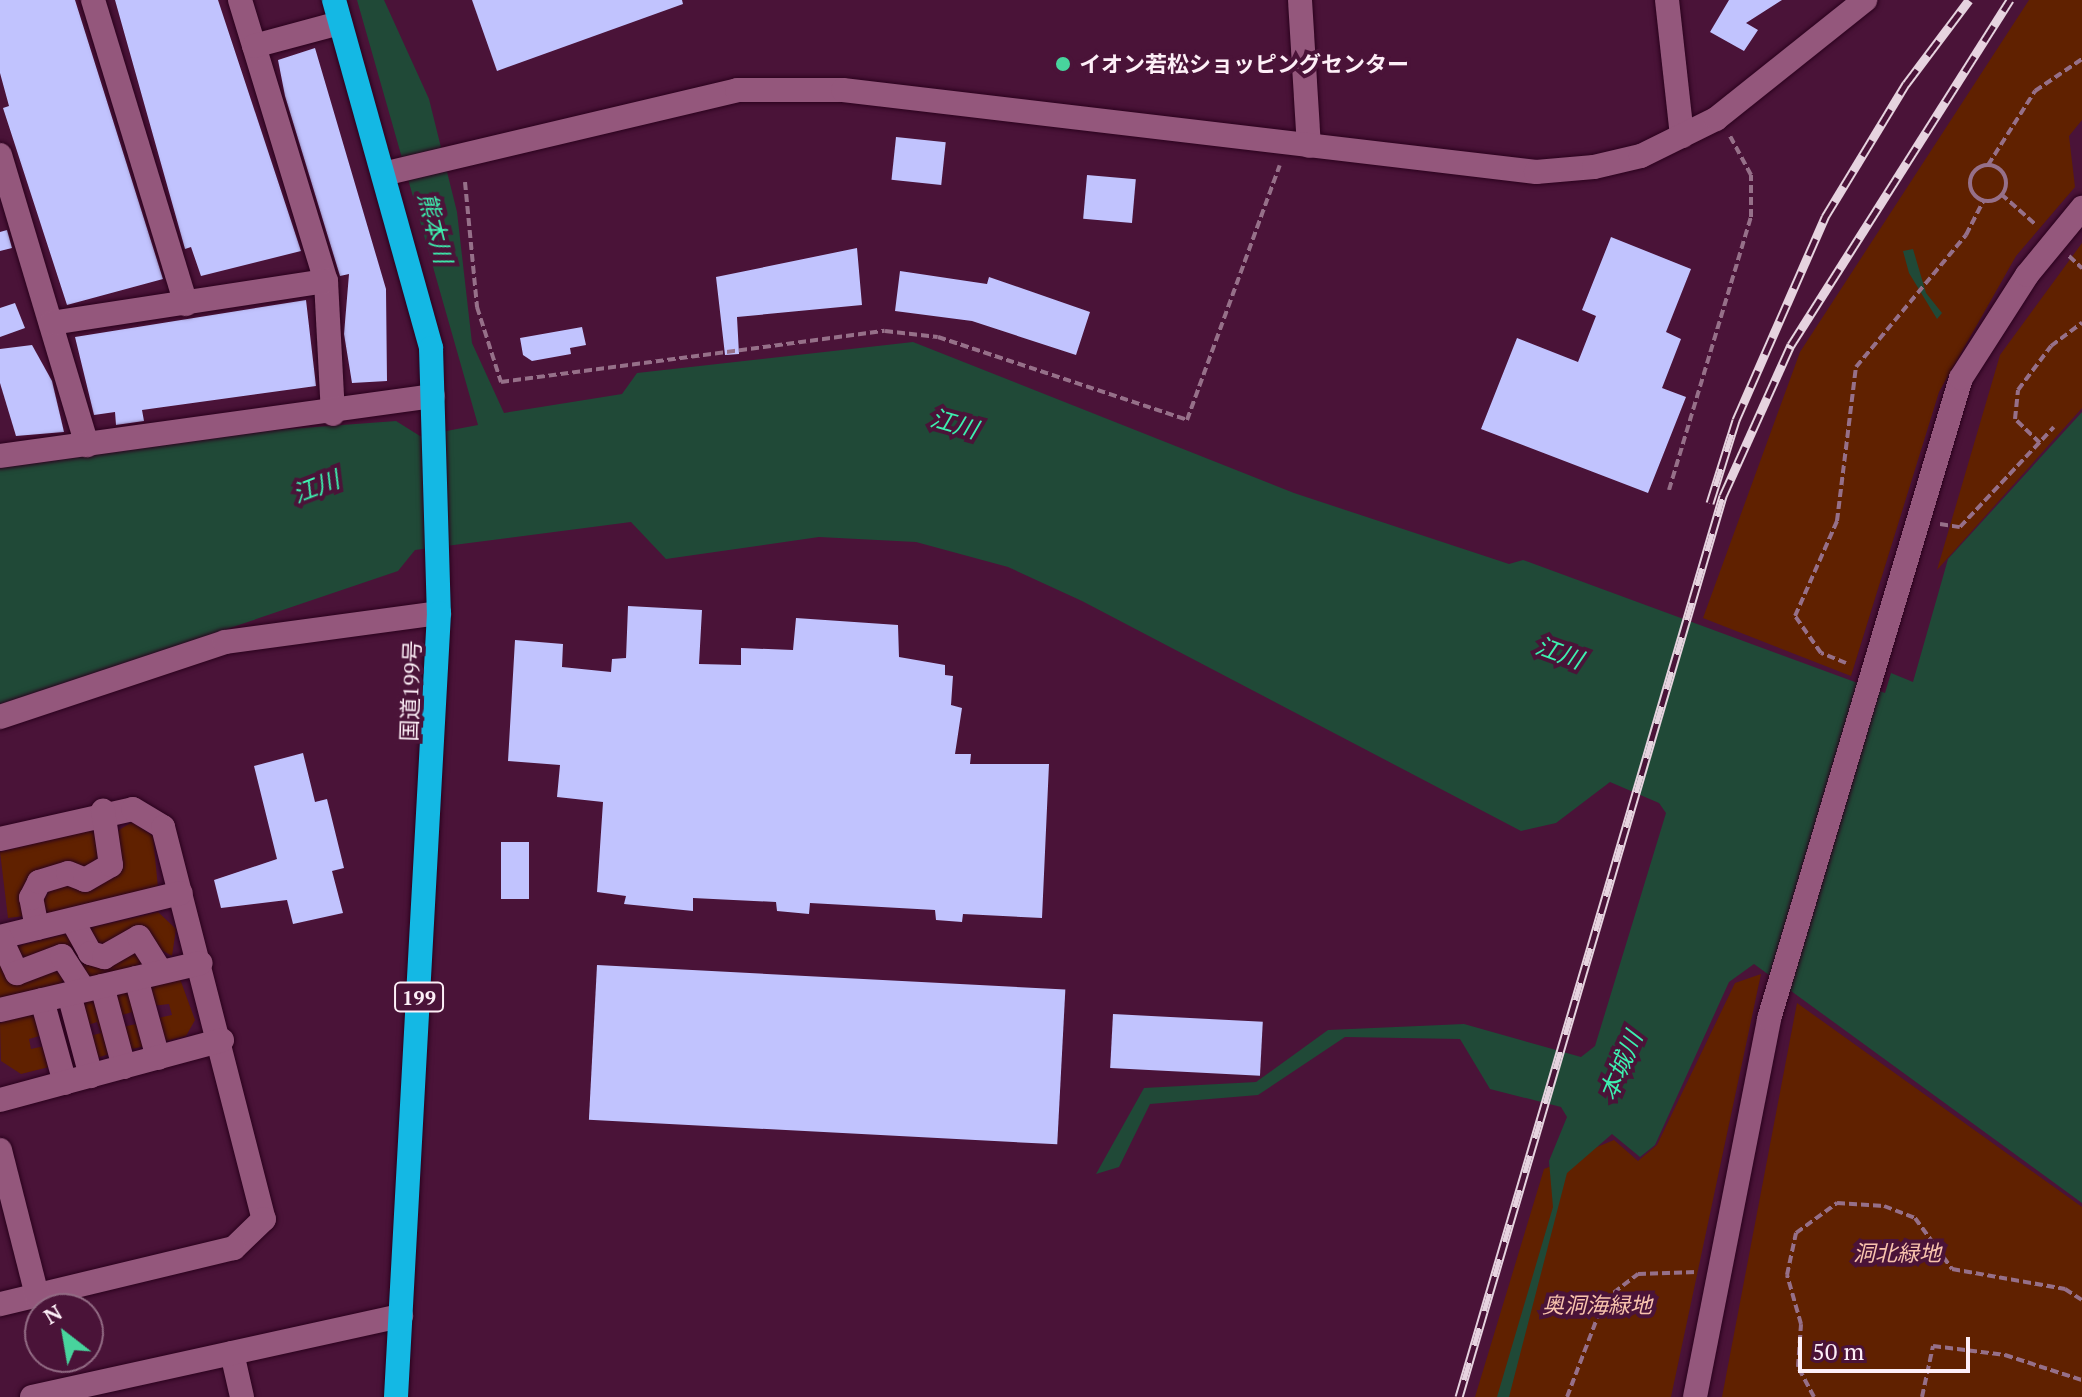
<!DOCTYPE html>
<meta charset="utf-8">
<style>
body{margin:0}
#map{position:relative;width:2082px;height:1397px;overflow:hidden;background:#4a1338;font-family:"PT Serif","Noto Sans JP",serif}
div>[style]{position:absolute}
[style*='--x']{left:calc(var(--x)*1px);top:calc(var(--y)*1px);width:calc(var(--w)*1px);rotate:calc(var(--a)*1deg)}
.green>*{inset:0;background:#602100}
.water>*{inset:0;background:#204937}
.building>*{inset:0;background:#c1c3fe;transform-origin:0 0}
.path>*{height:4px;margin-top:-2px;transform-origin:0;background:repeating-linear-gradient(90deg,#967089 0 8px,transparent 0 12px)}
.path>.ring{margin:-2px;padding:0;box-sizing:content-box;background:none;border:4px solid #967089;border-radius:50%}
.roads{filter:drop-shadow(0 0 2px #2a021d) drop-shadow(0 0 2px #2a021d)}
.minor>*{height:24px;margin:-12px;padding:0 12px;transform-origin:12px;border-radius:12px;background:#94577c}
.highway>*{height:24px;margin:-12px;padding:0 12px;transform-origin:12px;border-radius:12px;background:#14b8e4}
.rail>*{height:9px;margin-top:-4.5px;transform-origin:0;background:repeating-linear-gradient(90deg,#4a1338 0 18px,#e6d3df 0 36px);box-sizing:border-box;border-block:2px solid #e6d3df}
.dots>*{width:22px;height:22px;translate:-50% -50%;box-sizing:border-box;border:4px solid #4a1338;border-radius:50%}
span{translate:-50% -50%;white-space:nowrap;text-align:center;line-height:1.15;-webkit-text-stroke:8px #4a1338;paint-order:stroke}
.shield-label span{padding:2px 6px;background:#4a1338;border:2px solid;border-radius:6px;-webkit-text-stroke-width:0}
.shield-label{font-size:20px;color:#fdeff7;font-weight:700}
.poi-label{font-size:22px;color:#fdeff7;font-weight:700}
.left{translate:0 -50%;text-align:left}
.street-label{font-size:22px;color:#fdeff7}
.park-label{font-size:22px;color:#f8c3ad;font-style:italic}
.water-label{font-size:24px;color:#3df0af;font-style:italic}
.north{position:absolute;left:24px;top:1293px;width:80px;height:80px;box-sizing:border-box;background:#4a1338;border:2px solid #926b84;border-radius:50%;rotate:329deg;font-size:22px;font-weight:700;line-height:32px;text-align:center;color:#fdeff7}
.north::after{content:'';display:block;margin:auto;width:28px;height:36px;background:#48d49d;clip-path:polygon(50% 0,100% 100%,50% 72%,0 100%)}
.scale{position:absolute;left:1798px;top:1337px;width:172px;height:36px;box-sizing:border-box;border:4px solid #fdeff7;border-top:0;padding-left:10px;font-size:24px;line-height:28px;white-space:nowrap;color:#fdeff7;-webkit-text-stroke:6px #4a1338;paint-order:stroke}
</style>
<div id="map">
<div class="green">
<i style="clip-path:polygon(2029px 0,2082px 0,2082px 120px,2069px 136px,2075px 187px,2016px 256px,1939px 392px,1851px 676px,1703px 618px,1800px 352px)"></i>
<i style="clip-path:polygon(2082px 243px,2082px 408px,1937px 570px,2000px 355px)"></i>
<i style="clip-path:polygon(132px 822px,153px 836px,158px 888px,44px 916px,39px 909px,54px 882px,92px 887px,113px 876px,119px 830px)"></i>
<i style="clip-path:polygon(97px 828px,107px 853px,95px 871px,64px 867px,25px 916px,8px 918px,0 852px)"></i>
<i style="clip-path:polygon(158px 912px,176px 929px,172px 956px,158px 948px,100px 950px,84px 929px)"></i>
<i style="clip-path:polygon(69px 933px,79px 951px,131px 944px,146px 963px,87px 979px,82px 971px,29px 967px,14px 947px)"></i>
<i style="clip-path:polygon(0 964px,52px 965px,71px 983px,0 1000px)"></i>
<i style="clip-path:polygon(1761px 974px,1671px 1397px,1475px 1397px,1544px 1169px,1614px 1140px,1638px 1161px,1657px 1145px,1735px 983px)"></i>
<i style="clip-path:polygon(180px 979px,195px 1020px,186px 1036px,162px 1042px,158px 1018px,172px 1015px,169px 1004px,152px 1006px,151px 984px)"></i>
<i style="clip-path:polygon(132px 988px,146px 1046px,127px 1050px,123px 1027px,136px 1024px,132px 1012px,119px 1016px,115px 992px)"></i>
<i style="clip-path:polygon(96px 997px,109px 1054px,94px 1059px,86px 1037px,101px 1033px,97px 1022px,85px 1026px,81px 1001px)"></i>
<i style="clip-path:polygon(1797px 1003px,2082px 1207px,2082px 1397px,1722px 1397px)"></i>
<i style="clip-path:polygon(36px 1012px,43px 1035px,29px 1039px,31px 1049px,49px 1045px,53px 1066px,21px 1074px,1px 1061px,0 1023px)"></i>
</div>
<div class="water">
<i style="clip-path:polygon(357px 0,384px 0,429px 99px,457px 212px,472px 343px,504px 413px,622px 394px,637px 373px,913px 342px,1294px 493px,1509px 564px,1523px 560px,1885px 693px,1891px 673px,1913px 682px,1948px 559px,2082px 412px,2082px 1203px,1754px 964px,1729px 982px,1655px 1145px,1640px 1157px,1612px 1134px,1567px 1173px,1509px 1397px,1497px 1397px,1553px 1207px,1549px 1161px,1567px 1117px,1561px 1107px,1490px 1089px,1460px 1039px,1345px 1037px,1258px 1095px,1150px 1104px,1119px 1167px,1096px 1174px,1144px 1088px,1256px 1082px,1328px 1030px,1464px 1024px,1581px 1057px,1595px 1046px,1666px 813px,1659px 803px,1610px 782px,1556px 823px,1521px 831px,1082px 601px,1008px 567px,916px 542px,819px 537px,666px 559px,631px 522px,415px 550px,398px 571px,0 706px,0 466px,233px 433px,396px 421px,420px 436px,478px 425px)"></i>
<i style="clip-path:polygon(1913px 249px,1926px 293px,1942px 313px,1937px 319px,1909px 273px,1903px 251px)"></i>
</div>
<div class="building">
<i style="clip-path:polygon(0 0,75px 0,163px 279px,67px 305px,3px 108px,9px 106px,0 73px)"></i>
<i style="clip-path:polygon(115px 0,218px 0,301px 251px,201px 276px,191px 247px,185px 249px)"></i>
<i style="clip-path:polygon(472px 0,682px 0,683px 4px,497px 71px)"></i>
<i style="clip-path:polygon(1729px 0,1782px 0,1746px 23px,1758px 30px,1744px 51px,1710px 32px)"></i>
<i style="clip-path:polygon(315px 48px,386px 289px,387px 381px,352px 383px,344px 334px,349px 274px,340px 276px,285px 96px,278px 60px)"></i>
<i style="left:896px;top:137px;width:50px;height:43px;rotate:6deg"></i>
<i style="left:1087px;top:175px;width:49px;height:44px;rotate:5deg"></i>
<i style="clip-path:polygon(7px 230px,12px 248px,0 251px,0 232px)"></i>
<i style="clip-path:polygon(1611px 237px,1691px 269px,1666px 332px,1681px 339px,1662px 388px,1686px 397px,1648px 493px,1481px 429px,1517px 338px,1578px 362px,1596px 316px,1582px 310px)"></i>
<i style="clip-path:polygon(857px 248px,862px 305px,737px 317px,739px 354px,725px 355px,716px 277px)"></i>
<i style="clip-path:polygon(900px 271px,987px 284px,989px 277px,1090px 312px,1076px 355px,972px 321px,895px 311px)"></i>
<i style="clip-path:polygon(306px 300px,316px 386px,142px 410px,144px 421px,116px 425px,115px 412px,94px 415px,75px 337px)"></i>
<i style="clip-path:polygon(15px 303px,25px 328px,0 337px,0 308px)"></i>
<i style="clip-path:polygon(582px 327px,586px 345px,570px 348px,571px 354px,532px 361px,523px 355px,520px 338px)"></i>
<i style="clip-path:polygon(32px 345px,52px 381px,64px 432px,16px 436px,0 383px,0 349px)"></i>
<i style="clip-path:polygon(628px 606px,702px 610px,699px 664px,741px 665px,741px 648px,793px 650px,796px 618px,898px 625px,899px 657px,945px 665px,945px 675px,953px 676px,951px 705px,962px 708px,955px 754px,971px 754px,970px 764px,1049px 764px,1042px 918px,963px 914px,962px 922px,936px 920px,935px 910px,810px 903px,809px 914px,777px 911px,776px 902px,693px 898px,693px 911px,624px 904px,626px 896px,597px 892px,603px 802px,557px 797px,560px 765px,508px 761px,515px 640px,563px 644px,562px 667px,611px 672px,612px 659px,626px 658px)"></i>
<i style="clip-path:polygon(303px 753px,315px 802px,327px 799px,344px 868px,332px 871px,343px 913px,293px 924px,287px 900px,221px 908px,214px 880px,277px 859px,254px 766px)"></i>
<i style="left:501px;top:842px;width:28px;height:57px"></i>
<i style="left:597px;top:965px;width:469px;height:155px;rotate:3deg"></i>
<i style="left:1113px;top:1014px;width:150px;height:54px;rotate:3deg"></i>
</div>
<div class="path">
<i style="--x:1988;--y:165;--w:88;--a:-57.6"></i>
<i style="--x:2035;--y:91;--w:57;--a:-34.2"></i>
<i class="ring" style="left:1970px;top:165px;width:32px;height:32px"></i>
<i style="--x:465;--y:182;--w:126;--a:84.5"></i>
<i style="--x:477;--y:307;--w:79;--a:72.3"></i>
<i style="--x:501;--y:382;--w:387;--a:-7.6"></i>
<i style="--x:885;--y:331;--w:53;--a:6.5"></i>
<i style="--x:938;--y:337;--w:262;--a:18.4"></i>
<i style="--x:1187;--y:420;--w:271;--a:-70"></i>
<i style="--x:2001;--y:194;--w:47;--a:41.5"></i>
<i style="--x:2069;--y:256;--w:18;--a:43"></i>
<i style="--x:2040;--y:443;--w:35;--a:-136"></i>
<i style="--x:2015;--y:419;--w:29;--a:-84"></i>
<i style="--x:2018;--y:390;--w:55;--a:-53.1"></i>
<i style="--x:2051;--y:346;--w:39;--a:-37"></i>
<i style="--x:1669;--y:490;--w:285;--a:-73.3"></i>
<i style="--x:1751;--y:217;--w:42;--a:-90"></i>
<i style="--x:1751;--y:175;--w:44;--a:-118.3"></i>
<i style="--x:1940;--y:524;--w:20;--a:9"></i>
<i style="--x:1960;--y:527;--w:137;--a:-46.8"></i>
<i style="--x:1846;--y:663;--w:27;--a:-158"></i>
<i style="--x:1821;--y:653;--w:45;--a:-125.1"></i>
<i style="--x:1795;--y:616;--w:104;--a:-66.1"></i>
<i style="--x:1837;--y:521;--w:155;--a:-83"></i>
<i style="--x:1856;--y:367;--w:172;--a:-50.2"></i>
<i style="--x:1966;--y:235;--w:39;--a:-63"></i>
<i style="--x:1567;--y:1397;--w:104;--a:-69.1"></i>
<i style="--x:1604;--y:1300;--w:43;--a:-37.4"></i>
<i style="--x:1638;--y:1274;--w:59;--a:-1.9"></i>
<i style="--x:1814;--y:1397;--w:34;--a:-118"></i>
<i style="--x:1798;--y:1367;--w:43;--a:-86"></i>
<i style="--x:1801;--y:1324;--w:51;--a:-105.9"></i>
<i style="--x:1787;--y:1275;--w:43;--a:-77.9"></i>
<i style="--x:1796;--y:1233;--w:51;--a:-36.2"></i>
<i style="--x:1837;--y:1203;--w:47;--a:3.7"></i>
<i style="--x:1884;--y:1206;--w:33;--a:21"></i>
<i style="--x:1915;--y:1218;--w:63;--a:54"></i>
<i style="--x:1952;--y:1269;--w:115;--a:10"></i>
<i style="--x:2065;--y:1289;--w:20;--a:33"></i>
<i style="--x:1922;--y:1397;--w:52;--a:-77.8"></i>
<i style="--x:1933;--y:1346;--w:73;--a:7.1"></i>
<i style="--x:2005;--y:1355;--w:81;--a:18"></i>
</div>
<div class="roads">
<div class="minor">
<i style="--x:93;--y:0;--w:318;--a:73"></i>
<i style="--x:240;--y:0;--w:294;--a:73"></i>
<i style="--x:326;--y:281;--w:133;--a:87"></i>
<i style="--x:1300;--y:0;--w:146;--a:86.5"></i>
<i style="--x:1667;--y:0;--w:137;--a:83.7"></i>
<i style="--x:254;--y:46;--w:89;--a:-15"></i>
<i style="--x:0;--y:155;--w:303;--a:73.3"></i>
<i style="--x:383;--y:174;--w:364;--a:-13.3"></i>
<i style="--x:737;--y:90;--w:106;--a:0"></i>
<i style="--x:843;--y:90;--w:698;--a:6.75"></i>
<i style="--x:1536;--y:172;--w:58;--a:-4.9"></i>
<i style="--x:1594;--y:167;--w:48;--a:-13.2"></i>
<i style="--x:1641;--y:156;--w:84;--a:-26.3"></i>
<i style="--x:1716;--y:119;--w:191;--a:-38.6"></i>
<i style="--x:51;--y:323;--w:278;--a:-8.7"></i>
<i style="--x:0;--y:456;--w:437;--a:-7.9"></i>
<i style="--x:0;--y:717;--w:237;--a:-18.4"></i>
<i style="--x:225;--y:642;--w:216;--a:-7.7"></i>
<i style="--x:0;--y:839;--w:136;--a:-12.7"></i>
<i style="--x:133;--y:809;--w:35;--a:31"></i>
<i style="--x:163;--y:827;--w:405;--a:75.6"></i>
<i style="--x:264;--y:1219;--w:42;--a:136"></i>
<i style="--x:234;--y:1248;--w:241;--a:166.5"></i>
<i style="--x:72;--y:920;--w:38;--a:61"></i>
<i style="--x:90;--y:953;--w:15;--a:16"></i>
<i style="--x:104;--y:957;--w:40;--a:-29.7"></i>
<i style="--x:139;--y:937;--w:41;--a:57.8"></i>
<i style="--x:37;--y:928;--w:31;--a:-101"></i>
<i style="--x:31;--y:898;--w:18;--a:-63"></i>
<i style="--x:39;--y:882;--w:30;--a:-17"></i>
<i style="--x:68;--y:873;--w:18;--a:22"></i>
<i style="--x:85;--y:880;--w:30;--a:-30"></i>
<i style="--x:111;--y:865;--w:55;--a:-98.4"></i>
<i style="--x:0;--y:937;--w:186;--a:-13.7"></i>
<i style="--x:0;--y:937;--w:40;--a:65"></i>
<i style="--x:17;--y:973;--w:48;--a:-20.7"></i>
<i style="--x:62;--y:956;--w:40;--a:57.1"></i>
<i style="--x:136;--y:978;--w:83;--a:74.6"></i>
<i style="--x:102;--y:986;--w:84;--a:74.8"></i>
<i style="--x:69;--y:994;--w:85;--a:75"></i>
<i style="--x:42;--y:1000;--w:86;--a:74.5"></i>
<i style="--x:0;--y:1010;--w:206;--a:-13.2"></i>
<i style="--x:0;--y:1100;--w:230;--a:-15.1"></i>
<i style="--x:0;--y:1150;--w:150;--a:75.7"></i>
<i style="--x:232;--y:1353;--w:45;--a:77.2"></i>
<i style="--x:32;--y:1397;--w:378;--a:-12.4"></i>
<i style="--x:1695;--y:1397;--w:385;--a:-78.9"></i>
<i style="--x:1769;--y:1019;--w:669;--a:-73.33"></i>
<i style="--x:1961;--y:378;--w:122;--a:-57.3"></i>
<i style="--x:2027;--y:275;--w:87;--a:-50.6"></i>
</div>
<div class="highway">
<i style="--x:334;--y:0;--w:361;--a:74.4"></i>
<i style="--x:431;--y:348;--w:265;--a:88.3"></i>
<i style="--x:439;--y:613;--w:785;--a:93.14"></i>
</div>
</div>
<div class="rail">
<i style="--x:1710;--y:503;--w:87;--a:-72.6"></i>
<i style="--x:1736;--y:420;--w:222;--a:-66.3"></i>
<i style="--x:1825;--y:217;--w:156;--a:-58.7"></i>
<i style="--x:1906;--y:84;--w:105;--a:-53.1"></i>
<i style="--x:1459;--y:1397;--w:939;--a:-73.67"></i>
<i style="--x:1723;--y:496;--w:166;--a:-65.8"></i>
<i style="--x:1791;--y:345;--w:409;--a:-57.6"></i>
</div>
<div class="dots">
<i style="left:1063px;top:64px;background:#48d49d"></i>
</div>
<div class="shield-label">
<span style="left:419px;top:997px">199</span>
</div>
<div class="poi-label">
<span class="left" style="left:1079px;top:64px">イオン若松ショッピングセンター</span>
</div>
<div class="street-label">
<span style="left:410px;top:691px;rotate:-88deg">国道199号</span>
</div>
<div class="park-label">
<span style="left:1897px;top:1253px">洞北緑地</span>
<span style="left:1597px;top:1305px">奥洞海緑地</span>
</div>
<div class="water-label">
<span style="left:435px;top:228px;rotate:76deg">熊本川</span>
<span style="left:954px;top:424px;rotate:16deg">江川</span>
<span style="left:316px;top:487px;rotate:-21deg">江川</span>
<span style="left:1559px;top:653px;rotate:20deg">江川</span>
<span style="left:1621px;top:1066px;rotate:-67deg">本城川</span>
</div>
<div class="north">N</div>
<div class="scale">50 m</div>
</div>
